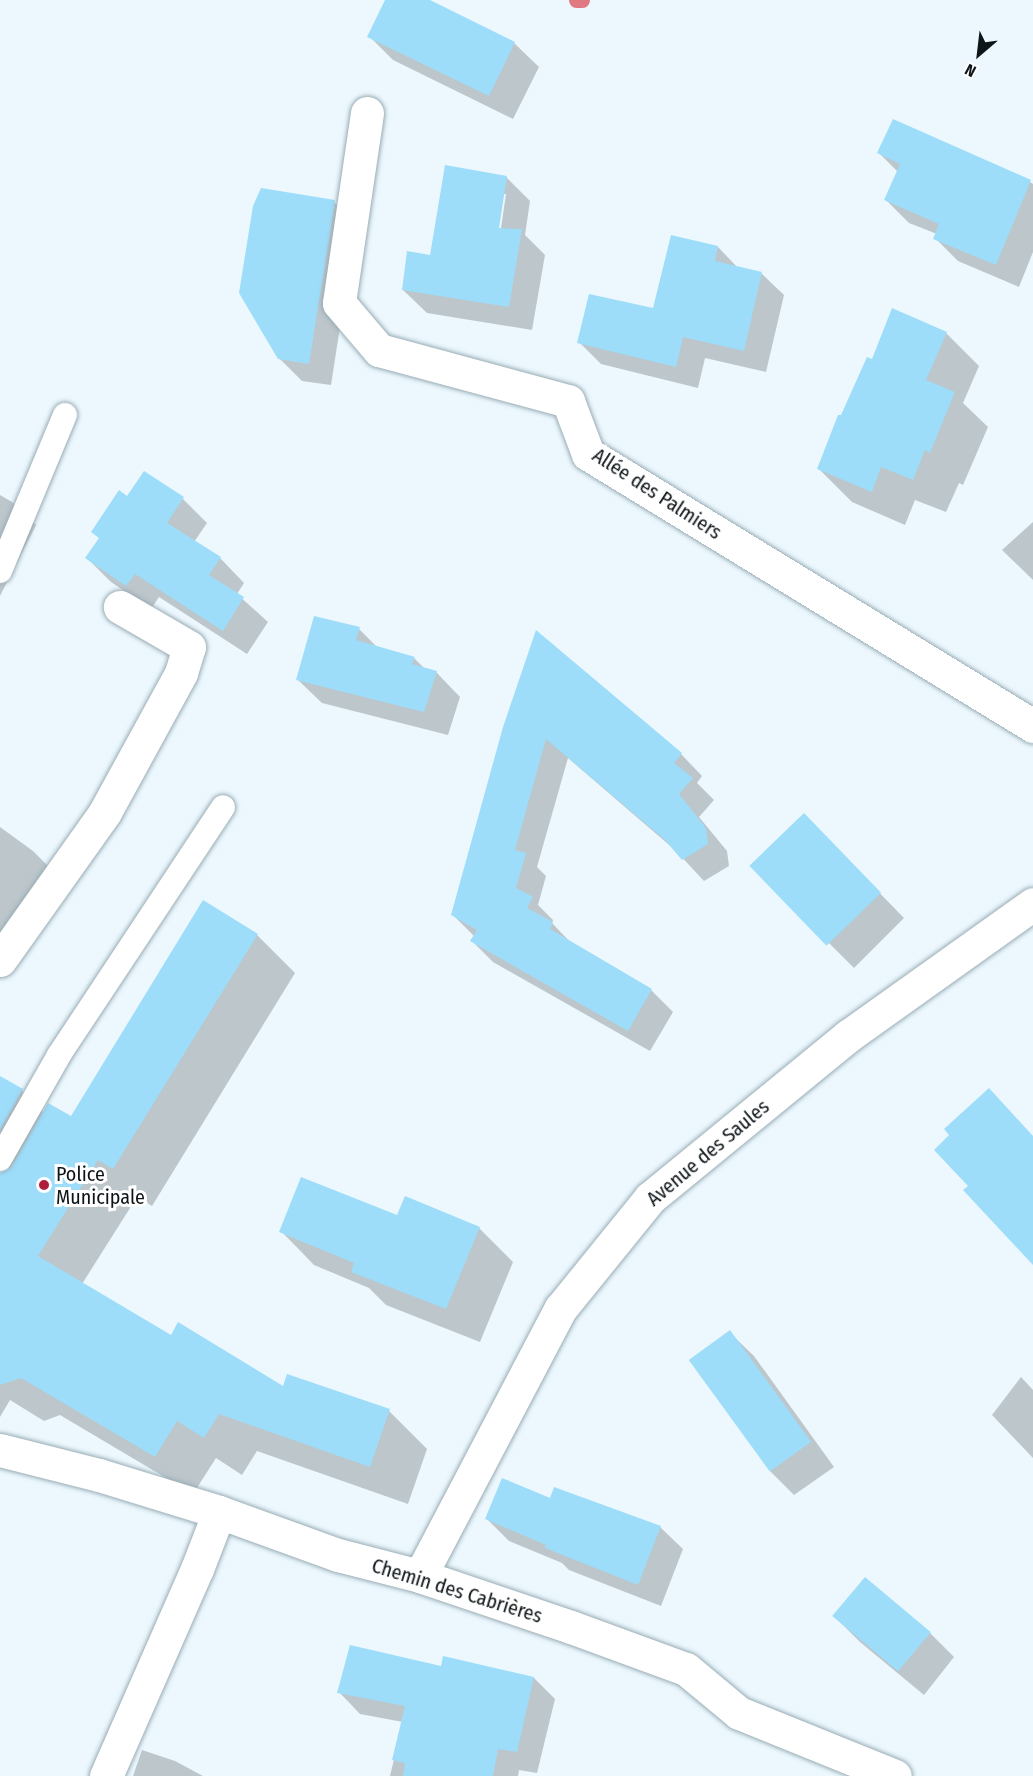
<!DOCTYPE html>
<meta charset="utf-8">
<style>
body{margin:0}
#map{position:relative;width:1033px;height:1776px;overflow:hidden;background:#ecf8fe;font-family:"Fira Sans Condensed",sans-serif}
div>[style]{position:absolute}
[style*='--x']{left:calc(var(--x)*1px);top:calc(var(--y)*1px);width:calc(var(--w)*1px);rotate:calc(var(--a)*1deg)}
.shadow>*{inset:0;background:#0003}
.stream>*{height:15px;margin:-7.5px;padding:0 7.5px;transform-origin:7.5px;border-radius:7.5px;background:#e07981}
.building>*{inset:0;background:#9dddfa;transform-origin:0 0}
.roads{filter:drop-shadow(0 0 2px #99acb5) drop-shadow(0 0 2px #99acb5)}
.lane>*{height:24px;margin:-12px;padding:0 12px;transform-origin:12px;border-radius:12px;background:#fff}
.street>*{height:33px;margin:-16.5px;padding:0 16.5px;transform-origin:16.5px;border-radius:16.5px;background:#fff}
.dots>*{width:16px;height:16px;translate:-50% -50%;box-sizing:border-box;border:3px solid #fff;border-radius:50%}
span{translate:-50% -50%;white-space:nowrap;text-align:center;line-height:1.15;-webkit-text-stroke:6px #fff;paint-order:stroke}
.street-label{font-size:20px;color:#0e1518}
.poi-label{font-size:20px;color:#0e1518}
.left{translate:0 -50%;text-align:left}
.north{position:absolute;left:949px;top:24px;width:60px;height:60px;-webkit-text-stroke:4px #fff;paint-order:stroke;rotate:208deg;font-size:16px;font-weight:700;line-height:24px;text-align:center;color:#0e1518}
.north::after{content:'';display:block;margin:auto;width:21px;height:27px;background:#0e1518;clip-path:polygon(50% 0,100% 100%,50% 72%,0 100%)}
</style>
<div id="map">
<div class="shadow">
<i style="clip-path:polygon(387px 0,426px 0,514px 43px,539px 67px,513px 119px,393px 60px,369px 36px)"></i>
<i style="clip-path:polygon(879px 153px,1030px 182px,1033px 184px,1033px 252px,1019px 287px,958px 261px,935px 238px,937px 234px,909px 223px,886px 200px,898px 172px)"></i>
<i style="clip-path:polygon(evenodd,506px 177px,530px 201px,525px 235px,545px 255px,532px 330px,427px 313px,403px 290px,506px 177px,503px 194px,506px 194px,500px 235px,497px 235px,503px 194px)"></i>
<i style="clip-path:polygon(334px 202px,356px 224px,331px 385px,302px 381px,279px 358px)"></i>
<i style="clip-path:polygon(718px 247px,738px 268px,762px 274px,784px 295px,766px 372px,705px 358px,698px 388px,601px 364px,579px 342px,654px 310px)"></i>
<i style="clip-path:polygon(946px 333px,979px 366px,963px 403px,988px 427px,963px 485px,959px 483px,946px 512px,915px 500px,905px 525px,852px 502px,818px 468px,872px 361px)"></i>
<i style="clip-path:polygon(0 495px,12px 502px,36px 525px,0 596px)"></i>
<i style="clip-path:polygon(128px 498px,183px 499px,207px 523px,194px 542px,220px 558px,244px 583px,237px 594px,268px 622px,247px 654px,159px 597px,151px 609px,111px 582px,87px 558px,100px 539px,93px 532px)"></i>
<i style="clip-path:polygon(1033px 522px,1033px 580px,1002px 550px)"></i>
<i style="clip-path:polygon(359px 629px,378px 648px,414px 658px,425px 669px,436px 672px,460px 697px,448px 735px,322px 703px,297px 679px)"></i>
<i style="clip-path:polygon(504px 728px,681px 754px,702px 776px,697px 783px,714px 800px,699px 817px,727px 851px,729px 866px,704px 881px,675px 850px,568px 758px,537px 867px,546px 876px,538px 905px,553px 920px,552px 923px,573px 945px,651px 990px,673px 1012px,650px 1051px,493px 962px,471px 940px,474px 936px,452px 914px)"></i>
<i style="clip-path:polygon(0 827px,33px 851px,67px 885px,0 978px)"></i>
<i style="clip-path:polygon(827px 839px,904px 918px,854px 968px,753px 867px)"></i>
<i style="clip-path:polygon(257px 935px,295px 973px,152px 1206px,137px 1197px,82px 1284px,171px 1337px,283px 1388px,389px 1411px,427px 1449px,408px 1504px,257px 1451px,242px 1475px,216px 1458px,193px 1494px,60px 1415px,44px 1421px,10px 1400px,0 1417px,0 1197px,18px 1166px,14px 1162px,10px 1169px,0 1164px,0 1078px,22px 1091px,44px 1113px,71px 1118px)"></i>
<i style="clip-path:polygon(398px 1217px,479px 1228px,513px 1262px,480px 1342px,386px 1305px,369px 1288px,314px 1265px,281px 1231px)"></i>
<i style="clip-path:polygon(729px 1332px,754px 1356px,834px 1467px,794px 1495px,770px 1471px)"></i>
<i style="clip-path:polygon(1021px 1377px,1033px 1390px,1033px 1458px,992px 1415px)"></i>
<i style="clip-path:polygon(551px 1500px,660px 1527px,683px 1549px,661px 1606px,569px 1570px,562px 1563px,509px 1541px,487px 1519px)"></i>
<i style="clip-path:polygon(865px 1579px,930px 1633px,954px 1657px,924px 1695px,860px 1642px,836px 1618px)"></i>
<i style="clip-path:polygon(442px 1668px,534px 1678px,555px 1699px,537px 1773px,519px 1770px,518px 1776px,390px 1776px,403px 1722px,360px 1714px,339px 1692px)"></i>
<i style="clip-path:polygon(142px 1750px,175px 1761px,203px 1776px,133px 1776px)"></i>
</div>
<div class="stream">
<i style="--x:576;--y:0;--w:6;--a:0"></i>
</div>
<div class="building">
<i style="clip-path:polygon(385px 0,430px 0,515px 42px,489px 96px,367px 37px)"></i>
<i style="clip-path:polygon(893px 119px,1031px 180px,996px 265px,933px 239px,939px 224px,884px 200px,900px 164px,877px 153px)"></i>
<i style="clip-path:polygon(445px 165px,507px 176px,499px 228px,522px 229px,509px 307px,402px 290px,407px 251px,430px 255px)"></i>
<i style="clip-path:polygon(261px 188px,335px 200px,309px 364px,278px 359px,239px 293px,253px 206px)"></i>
<i style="clip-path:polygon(671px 235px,718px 246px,715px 261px,762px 272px,744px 351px,683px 337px,676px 367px,577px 343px,589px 294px,653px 308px)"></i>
<i style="clip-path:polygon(892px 308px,947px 332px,926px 380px,955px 392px,930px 453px,925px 450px,913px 480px,881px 467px,872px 492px,817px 469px,838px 415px,841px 415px,867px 357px,872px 359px)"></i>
<i style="clip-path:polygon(144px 471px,184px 497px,167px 523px,221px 557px,209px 575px,244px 597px,223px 631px,135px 574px,126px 586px,85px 558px,99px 538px,91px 532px,119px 490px,127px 496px)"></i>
<i style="clip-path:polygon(314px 616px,360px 627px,356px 640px,415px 657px,412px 664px,437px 671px,424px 712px,296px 680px)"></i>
<i style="clip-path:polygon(536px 630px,682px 753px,674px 763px,693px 778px,679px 794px,706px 828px,708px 844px,682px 860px,665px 840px,546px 739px,515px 850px,526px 853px,516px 888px,533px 897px,527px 908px,553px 922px,550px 929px,652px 989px,628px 1031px,470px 941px,477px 930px,451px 915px,503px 727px)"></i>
<i style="left:804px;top:813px;width:111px;height:76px;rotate:46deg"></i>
<i style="clip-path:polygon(203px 900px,258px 934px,113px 1169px,98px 1160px,38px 1256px,171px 1335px,178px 1322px,283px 1386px,287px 1374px,390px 1409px,370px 1467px,219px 1414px,204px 1438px,177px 1421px,155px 1457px,21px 1378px,0 1385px,0 1173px,12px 1166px,48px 1103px,71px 1116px)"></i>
<i style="clip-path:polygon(0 1076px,23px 1089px,0 1130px)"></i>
<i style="clip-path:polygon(989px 1088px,1033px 1136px,1033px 1265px,963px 1190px,968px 1186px,934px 1150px,949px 1135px,944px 1129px)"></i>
<i style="clip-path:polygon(301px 1177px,397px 1215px,405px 1196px,480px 1227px,446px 1309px,351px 1272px,354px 1263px,279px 1232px)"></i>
<i style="left:730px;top:1330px;width:138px;height:51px;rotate:54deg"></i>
<i style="clip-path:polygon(502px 1478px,550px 1498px,554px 1487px,661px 1526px,638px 1585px,545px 1548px,546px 1545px,485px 1519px)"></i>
<i style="left:865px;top:1577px;width:86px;height:51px;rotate:40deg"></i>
<i style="clip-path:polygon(350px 1645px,441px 1666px,443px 1656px,534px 1677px,517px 1752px,498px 1749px,493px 1776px,403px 1776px,405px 1763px,392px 1760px,405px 1706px,337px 1693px)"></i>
</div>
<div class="roads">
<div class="lane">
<i style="--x:0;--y:571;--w:169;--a:-67.4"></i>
<i style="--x:0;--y:1159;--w:120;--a:-60.4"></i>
<i style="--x:59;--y:1055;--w:297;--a:-56.5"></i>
</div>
<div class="street">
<i style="--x:367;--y:113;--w:192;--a:98.4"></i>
<i style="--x:339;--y:303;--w:62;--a:49.6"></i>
<i style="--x:379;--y:350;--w:196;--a:15.1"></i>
<i style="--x:568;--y:401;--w:57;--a:69.3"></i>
<i style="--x:588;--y:454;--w:522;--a:31.43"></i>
<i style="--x:0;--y:960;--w:181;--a:-54.6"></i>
<i style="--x:105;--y:812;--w:158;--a:-61.3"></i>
<i style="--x:181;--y:673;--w:27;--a:-73"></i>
<i style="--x:189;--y:647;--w:80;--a:-149.9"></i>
<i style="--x:0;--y:1450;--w:102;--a:14.2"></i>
<i style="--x:99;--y:1475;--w:126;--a:17.1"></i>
<i style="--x:219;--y:1512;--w:127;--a:19.9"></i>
<i style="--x:338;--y:1555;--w:85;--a:14.4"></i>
<i style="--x:420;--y:1576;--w:159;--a:18.7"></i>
<i style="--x:571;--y:1627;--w:122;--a:20.1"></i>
<i style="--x:686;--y:1669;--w:69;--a:39.7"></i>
<i style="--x:739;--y:1713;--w:168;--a:22"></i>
<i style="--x:420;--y:1576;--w:303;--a:-62.3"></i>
<i style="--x:561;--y:1308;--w:141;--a:-51"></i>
<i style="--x:650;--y:1198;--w:256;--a:-39.3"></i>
<i style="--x:848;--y:1036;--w:227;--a:-35.5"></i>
<i style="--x:106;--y:1776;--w:226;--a:-66.3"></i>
<i style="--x:197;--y:1569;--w:61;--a:-68.9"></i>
</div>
</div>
<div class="dots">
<i style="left:44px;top:1185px;background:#af1c3b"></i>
</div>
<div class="street-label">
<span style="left:657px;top:494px;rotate:33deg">Allée des Palmiers</span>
<span style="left:708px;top:1153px;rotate:-40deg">Avenue des Saules</span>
<span style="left:457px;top:1591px;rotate:17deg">Chemin des Cabrières</span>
</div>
<div class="poi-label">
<span class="left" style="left:56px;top:1186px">Police<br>Municipale</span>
</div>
<div class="north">N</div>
</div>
